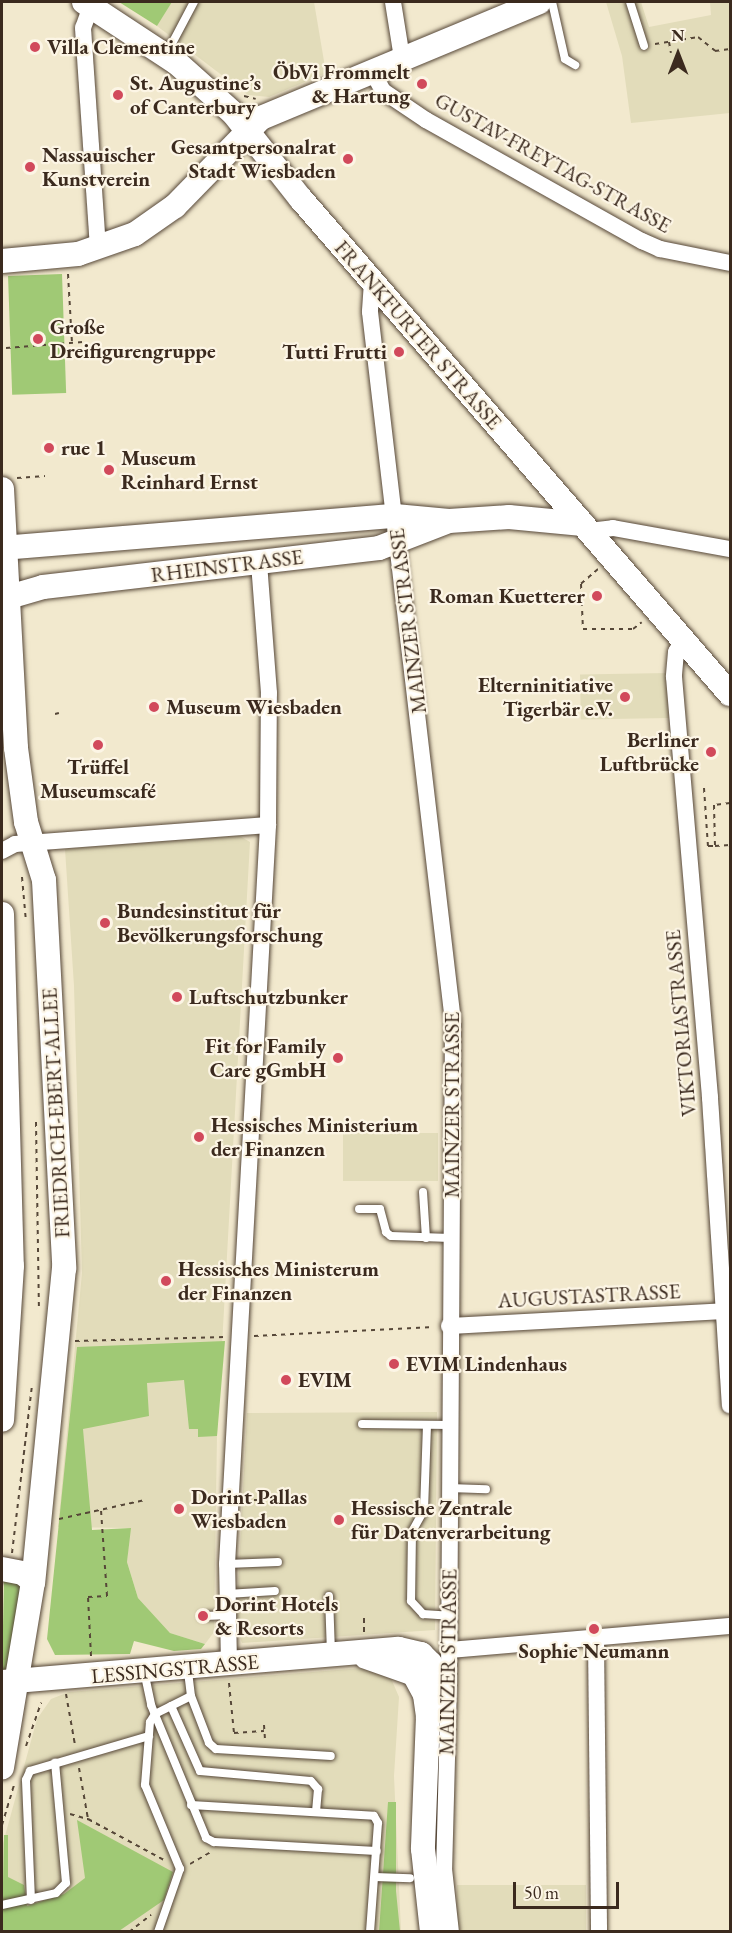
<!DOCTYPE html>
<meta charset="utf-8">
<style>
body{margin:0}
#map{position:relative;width:732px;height:1933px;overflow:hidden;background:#f2e9ce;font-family:"EB Garamond",serif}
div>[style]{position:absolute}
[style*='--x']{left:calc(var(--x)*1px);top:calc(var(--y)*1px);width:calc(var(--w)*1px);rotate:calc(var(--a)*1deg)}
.built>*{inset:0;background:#e2dcba;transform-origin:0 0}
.green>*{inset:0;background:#a0c975;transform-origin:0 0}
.path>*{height:2px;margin-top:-1px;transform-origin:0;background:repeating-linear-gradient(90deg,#564738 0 4.5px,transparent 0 9px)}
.roads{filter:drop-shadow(0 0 2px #564738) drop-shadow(0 0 2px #564738)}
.lane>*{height:8px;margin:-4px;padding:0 4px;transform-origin:4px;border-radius:4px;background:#fff}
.street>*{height:16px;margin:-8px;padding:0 8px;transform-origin:8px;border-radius:8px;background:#fff}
.secondary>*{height:24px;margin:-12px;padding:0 12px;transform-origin:12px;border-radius:12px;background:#fff}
.dots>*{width:16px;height:16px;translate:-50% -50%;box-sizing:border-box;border:3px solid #fcf5e5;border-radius:50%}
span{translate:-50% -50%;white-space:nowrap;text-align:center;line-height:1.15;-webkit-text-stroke:4.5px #fcf5e5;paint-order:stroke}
.poi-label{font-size:21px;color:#3b2a1e;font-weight:700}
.left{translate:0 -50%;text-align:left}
.right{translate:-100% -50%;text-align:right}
.street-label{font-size:21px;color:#3b2a1e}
.frame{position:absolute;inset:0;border:3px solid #3b2a1e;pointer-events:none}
.north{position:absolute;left:648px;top:24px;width:60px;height:60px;-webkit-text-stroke:4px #fcf5e5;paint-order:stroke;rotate:0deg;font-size:16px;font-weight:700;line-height:24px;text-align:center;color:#3b2a1e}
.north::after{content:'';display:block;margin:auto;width:21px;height:27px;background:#3b2a1e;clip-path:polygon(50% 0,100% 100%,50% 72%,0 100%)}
.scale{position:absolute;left:513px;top:1882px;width:106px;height:27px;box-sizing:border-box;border:3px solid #3b2a1e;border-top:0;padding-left:8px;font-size:18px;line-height:21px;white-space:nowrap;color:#3b2a1e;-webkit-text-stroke:4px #fcf5e5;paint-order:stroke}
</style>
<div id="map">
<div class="built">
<i style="clip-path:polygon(172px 2px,314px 2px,326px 73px,269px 97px,248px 95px,157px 26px)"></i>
<i style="clip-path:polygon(606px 2px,641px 2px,649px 27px,711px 15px,710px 2px,730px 2px,730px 113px,631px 123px,622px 56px)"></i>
<i style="left:668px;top:673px;width:45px;height:88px;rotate:89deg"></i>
<i style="clip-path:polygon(238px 835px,250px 842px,217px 1436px,214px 1632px,205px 1644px,170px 1633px,138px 1598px,127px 1562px,130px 1528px,58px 1527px,82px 1273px,74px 986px,65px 849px)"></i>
<i style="left:438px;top:1133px;width:48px;height:95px;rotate:90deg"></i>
<i style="clip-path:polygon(437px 1412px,435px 1630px,242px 1643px,236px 1626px,247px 1413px)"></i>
<i style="clip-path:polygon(362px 1668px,390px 1676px,399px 1697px,394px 1776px,401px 1931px,2px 1932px,2px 1847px,37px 1719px,51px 1699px,69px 1692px)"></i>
<i style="left:586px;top:1885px;width:46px;height:129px;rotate:90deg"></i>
</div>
<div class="green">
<i style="clip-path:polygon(119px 2px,172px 2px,157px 26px)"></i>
<i style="left:62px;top:274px;width:119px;height:54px;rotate:88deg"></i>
<i style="clip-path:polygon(225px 1341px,217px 1436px,198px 1437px,198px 1429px,189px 1429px,184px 1380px,147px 1383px,149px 1416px,83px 1429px,92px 1530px,131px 1528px,127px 1562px,138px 1598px,170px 1633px,205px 1644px,201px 1649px,174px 1651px,134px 1641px,130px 1654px,55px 1655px,47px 1639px,77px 1347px)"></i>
<i style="clip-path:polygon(4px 1579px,19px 1583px,24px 1605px,13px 1666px,2px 1673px)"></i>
<i style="clip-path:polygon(388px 1802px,396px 1802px,396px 1891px,400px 1931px,379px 1932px)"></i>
<i style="clip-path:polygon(77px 1820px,173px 1872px,164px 1900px,119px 1931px,2px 1932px,4px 1835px,8px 1835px,8px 1877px,24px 1885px,27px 1906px,64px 1894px,85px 1878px)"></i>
</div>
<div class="path">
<i style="--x:669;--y:42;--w:11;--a:80"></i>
<i style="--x:655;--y:44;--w:44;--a:-9.2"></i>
<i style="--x:698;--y:37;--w:22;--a:39"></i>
<i style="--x:715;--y:51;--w:15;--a:-8"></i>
<i style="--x:244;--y:96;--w:12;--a:14"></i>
<i style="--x:68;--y:274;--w:69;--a:86.7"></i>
<i style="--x:6;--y:348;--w:77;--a:-4.5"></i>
<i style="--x:17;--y:478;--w:28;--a:-4"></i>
<i style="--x:598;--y:569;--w:23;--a:139"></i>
<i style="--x:581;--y:584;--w:45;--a:87.5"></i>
<i style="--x:583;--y:629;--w:50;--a:0"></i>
<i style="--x:633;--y:629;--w:11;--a:-38"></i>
<i style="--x:55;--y:714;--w:4;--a:-14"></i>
<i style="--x:704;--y:788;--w:58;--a:86.1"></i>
<i style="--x:708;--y:846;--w:7;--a:0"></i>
<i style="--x:730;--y:803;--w:16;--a:173"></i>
<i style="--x:714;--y:805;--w:41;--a:88.6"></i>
<i style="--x:715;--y:846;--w:15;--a:-4"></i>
<i style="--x:22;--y:877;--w:45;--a:84.9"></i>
<i style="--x:36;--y:1122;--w:189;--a:89.1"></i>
<i style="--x:254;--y:1336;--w:180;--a:-2.9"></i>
<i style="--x:75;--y:1341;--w:150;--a:-1.5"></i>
<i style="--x:245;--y:1500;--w:12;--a:0"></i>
<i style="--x:59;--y:1519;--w:88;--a:-12.5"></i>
<i style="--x:12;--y:1553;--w:168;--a:-83.2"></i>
<i style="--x:364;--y:1618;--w:16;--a:90"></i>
<i style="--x:91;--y:1656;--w:59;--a:-92.9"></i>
<i style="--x:88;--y:1597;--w:19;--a:-3"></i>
<i style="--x:107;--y:1596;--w:86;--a:-94"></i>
<i style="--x:229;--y:1683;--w:50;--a:84.3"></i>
<i style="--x:234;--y:1733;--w:30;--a:-4"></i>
<i style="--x:66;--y:1694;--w:52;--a:80"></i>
<i style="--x:264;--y:1725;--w:16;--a:86"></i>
<i style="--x:26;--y:1746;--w:46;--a:-70.8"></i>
<i style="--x:79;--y:1768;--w:52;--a:80"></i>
<i style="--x:70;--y:1814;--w:19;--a:16"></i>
<i style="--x:88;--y:1819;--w:86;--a:28.3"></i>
<i style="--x:2;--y:1825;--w:42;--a:-73.3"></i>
<i style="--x:190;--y:1864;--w:24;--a:-30"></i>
<i style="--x:129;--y:1932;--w:28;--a:-38"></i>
</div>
<div class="roads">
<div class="lane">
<i style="--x:552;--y:2;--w:58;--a:77.2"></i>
<i style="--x:565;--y:59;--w:12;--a:31"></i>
<i style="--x:630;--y:2;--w:46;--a:72.3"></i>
<i style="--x:167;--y:53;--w:58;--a:-62.1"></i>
<i style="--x:423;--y:1192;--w:46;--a:86.3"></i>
<i style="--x:359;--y:1209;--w:21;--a:0"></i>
<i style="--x:380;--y:1209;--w:24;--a:75"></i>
<i style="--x:386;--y:1232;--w:6;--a:39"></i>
<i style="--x:391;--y:1236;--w:60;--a:1.9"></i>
<i style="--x:362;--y:1424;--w:88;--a:0.7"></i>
<i style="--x:427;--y:1425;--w:85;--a:92"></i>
<i style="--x:424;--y:1510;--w:25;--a:119"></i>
<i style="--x:412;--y:1532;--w:69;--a:90.8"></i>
<i style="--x:411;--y:1601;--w:18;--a:47"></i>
<i style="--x:423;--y:1614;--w:26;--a:4"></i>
<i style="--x:449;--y:1488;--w:37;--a:2"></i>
<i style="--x:227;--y:1564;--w:51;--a:-2.2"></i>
<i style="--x:227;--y:1594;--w:48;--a:-3.6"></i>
<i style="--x:329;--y:1596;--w:56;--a:88"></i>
<i style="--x:203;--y:1616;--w:23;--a:-2"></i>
<i style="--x:144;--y:1671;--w:35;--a:78"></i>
<i style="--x:151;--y:1705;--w:144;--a:67.5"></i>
<i style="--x:206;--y:1838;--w:9;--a:27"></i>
<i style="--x:214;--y:1842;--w:163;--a:3.2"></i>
<i style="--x:191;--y:1696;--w:50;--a:69"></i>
<i style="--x:209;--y:1743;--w:9;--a:41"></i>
<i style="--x:216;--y:1749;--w:115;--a:3.5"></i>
<i style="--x:171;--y:1706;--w:71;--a:66"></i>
<i style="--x:200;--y:1771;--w:111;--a:5.1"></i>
<i style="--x:311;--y:1781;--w:11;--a:49"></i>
<i style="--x:318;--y:1789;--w:23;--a:95"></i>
<i style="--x:191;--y:1805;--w:183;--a:3.4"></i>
<i style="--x:374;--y:1816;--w:8;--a:60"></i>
<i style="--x:378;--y:1823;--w:109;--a:94.2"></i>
<i style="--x:375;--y:1877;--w:35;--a:2"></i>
<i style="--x:31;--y:1900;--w:120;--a:-92.4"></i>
<i style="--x:26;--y:1780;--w:10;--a:-66"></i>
<i style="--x:30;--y:1771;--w:124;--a:-16.4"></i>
<i style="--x:2;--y:1905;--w:55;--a:-12.5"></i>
<i style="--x:56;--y:1893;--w:14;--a:-45"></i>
<i style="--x:66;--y:1883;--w:121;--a:-95.2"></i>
<i style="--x:158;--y:1932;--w:67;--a:-70.8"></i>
<i style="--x:180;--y:1869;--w:91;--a:-112.6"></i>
<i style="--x:145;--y:1785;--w:63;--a:-85.5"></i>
<i style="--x:150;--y:1722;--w:9;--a:-58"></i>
<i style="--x:155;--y:1714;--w:40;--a:-26.6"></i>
<i style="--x:191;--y:1696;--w:26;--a:-97"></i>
</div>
<div class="street">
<i style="--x:393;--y:2;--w:57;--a:80.9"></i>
<i style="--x:91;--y:6;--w:23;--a:110"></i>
<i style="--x:83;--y:28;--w:221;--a:86.1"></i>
<i style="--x:372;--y:71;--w:23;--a:61"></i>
<i style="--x:383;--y:91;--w:52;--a:34"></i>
<i style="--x:426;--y:120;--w:248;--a:29.3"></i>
<i style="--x:642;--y:241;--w:20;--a:24"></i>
<i style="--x:660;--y:249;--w:71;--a:11.3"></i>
<i style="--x:372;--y:282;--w:30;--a:94"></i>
<i style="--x:370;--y:312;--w:715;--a:83.33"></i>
<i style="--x:453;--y:1022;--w:660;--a:90.35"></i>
<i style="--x:449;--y:1682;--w:187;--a:91.5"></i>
<i style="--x:444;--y:1869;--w:63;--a:83.7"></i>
<i style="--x:589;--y:531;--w:24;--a:-7"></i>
<i style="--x:613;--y:528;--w:119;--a:10.2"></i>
<i style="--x:683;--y:640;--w:14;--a:120"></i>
<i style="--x:676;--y:652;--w:25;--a:95"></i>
<i style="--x:674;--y:677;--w:423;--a:85.1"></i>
<i style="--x:710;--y:1098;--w:308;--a:86.3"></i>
<i style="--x:2;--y:851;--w:15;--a:-28"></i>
<i style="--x:15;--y:844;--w:254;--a:-4.3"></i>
<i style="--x:449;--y:1326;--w:281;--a:-3.1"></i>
<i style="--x:596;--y:1640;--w:292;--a:89.4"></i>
<i style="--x:449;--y:1650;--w:282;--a:-4.9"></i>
<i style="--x:229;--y:1664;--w:100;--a:-91.1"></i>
<i style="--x:227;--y:1564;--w:740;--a:-86.82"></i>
<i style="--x:268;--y:825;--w:132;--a:-89.6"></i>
<i style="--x:269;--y:693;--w:130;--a:-94.4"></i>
</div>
<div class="secondary">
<i style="--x:84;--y:2;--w:111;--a:33.3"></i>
<i style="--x:177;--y:63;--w:76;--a:41.8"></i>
<i style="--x:234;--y:114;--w:108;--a:51.8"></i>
<i style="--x:301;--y:199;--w:655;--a:49.09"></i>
<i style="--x:2;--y:261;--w:76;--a:-5.3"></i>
<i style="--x:78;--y:254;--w:60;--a:-19.3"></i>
<i style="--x:135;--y:234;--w:49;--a:-35"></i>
<i style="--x:175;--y:206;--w:123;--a:-45.7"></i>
<i style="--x:261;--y:118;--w:301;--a:-22.6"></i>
<i style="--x:2;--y:489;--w:259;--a:86.9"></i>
<i style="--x:16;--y:748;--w:75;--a:82.3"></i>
<i style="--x:26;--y:822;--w:61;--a:72.8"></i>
<i style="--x:44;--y:880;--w:389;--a:87"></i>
<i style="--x:64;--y:1268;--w:316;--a:95.6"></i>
<i style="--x:33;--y:1582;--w:188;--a:99.5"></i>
<i style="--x:2;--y:548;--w:394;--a:-4.7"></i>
<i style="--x:395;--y:516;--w:54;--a:5.3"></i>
<i style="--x:449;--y:521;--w:60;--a:-3.8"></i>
<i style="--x:509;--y:517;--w:74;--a:5.4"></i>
<i style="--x:2;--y:599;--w:43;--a:-16.3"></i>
<i style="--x:43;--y:587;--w:338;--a:-6.6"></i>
<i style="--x:379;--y:548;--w:72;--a:-21.2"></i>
<i style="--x:2;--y:914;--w:352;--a:88.4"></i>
<i style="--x:12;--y:1266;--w:154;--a:93.7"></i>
<i style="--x:2;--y:1569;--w:21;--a:11"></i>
<i style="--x:23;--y:1573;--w:13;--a:42"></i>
<i style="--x:366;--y:1657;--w:51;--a:19.5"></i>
<i style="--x:414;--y:1674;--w:24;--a:62"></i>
<i style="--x:425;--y:1695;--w:21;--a:82"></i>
<i style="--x:428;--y:1716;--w:133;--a:92.2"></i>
<i style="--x:423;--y:1849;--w:83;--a:83.8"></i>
<i style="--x:3;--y:1682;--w:397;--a:-4.8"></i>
<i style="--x:399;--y:1649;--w:23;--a:13"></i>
<i style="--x:421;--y:1654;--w:13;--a:45"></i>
<i style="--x:430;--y:1663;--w:22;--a:82"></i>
<i style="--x:433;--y:1685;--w:31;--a:99"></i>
</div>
</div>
<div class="dots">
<i style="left:35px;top:47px;background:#d1495b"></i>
<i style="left:422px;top:84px;background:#d1495b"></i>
<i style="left:118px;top:95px;background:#d1495b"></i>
<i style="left:348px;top:159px;background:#d1495b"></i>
<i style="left:30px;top:167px;background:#d1495b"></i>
<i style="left:38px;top:339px;background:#d1495b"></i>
<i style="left:399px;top:352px;background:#d1495b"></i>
<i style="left:49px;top:448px;background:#d1495b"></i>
<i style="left:109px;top:470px;background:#d1495b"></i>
<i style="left:597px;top:596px;background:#d1495b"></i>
<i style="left:625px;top:697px;background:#d1495b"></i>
<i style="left:154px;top:707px;background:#d1495b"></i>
<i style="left:98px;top:745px;background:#d1495b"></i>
<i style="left:711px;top:752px;background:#d1495b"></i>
<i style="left:105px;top:923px;background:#d1495b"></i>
<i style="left:177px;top:997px;background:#d1495b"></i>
<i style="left:338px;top:1058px;background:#d1495b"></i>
<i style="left:199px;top:1137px;background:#d1495b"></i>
<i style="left:166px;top:1281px;background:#d1495b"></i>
<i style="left:394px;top:1364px;background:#d1495b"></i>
<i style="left:286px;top:1380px;background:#d1495b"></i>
<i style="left:179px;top:1509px;background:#d1495b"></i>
<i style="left:339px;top:1520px;background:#d1495b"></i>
<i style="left:203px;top:1616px;background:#d1495b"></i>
<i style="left:594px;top:1629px;background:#d1495b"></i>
</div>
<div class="poi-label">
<span class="left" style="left:47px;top:47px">Villa Clementine</span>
<span class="right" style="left:410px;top:84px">ÖbVi Frommelt<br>&amp; Hartung</span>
<span class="left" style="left:130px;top:95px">St. Augustine’s<br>of Canterbury</span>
<span class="right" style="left:336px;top:159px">Gesamtpersonalrat<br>Stadt Wiesbaden</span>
<span class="left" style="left:42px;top:167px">Nassauischer<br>Kunstverein</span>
<span class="left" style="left:50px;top:339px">Große<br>Dreifigurengruppe</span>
<span class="right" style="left:387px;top:352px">Tutti Frutti</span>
<span class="left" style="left:61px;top:448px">rue 1</span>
<span class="left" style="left:121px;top:470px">Museum<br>Reinhard Ernst</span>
<span class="right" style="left:585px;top:596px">Roman Kuetterer</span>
<span class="right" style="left:613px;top:697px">Elterninitiative<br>Tigerbär e.V.</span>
<span class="left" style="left:166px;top:707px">Museum Wiesbaden</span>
<span class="right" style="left:699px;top:752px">Berliner<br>Luftbrücke</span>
<span style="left:98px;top:779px">Trüffel<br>Museumscafé</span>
<span class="left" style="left:117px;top:923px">Bundesinstitut für<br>Bevölkerungsforschung</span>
<span class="left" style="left:189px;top:997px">Luftschutzbunker</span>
<span class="right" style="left:326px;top:1058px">Fit for Family<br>Care gGmbH</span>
<span class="left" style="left:211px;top:1137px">Hessisches Ministerium<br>der Finanzen</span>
<span class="left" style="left:178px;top:1281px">Hessisches Ministerum<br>der Finanzen</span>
<span class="left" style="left:406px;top:1364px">EVIM Lindenhaus</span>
<span class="left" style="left:298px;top:1380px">EVIM</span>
<span class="left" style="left:191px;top:1509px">Dorint Pallas<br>Wiesbaden</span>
<span class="left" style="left:351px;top:1520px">Hessische Zentrale<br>für Datenverarbeitung</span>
<span class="left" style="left:215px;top:1616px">Dorint Hotels<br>&amp; Resorts</span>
<span style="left:594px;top:1651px">Sophie Neumann</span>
</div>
<div class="street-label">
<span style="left:553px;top:163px;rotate:29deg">GUSTAV-FREYTAG-STRASSE</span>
<span style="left:418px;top:335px;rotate:49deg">FRANKFURTER STRASSE</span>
<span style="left:227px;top:566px;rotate:-7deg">RHEINSTRASSE</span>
<span style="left:408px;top:621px;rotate:-97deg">MAINZER STRASSE</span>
<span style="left:681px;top:1023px;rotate:-95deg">VIKTORIASTRASSE</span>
<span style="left:452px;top:1105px;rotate:-90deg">MAINZER STRASSE</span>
<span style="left:56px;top:1113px;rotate:-93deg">FRIEDRICH-EBERT-ALLEE</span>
<span style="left:589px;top:1296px;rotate:-3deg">AUGUSTASTRASSE</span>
<span style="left:448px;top:1662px;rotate:-89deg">MAINZER STRASSE</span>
<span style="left:175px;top:1669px;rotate:-5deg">LESSINGSTRASSE</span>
</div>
<div class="frame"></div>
<div class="north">N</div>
<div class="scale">50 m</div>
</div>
